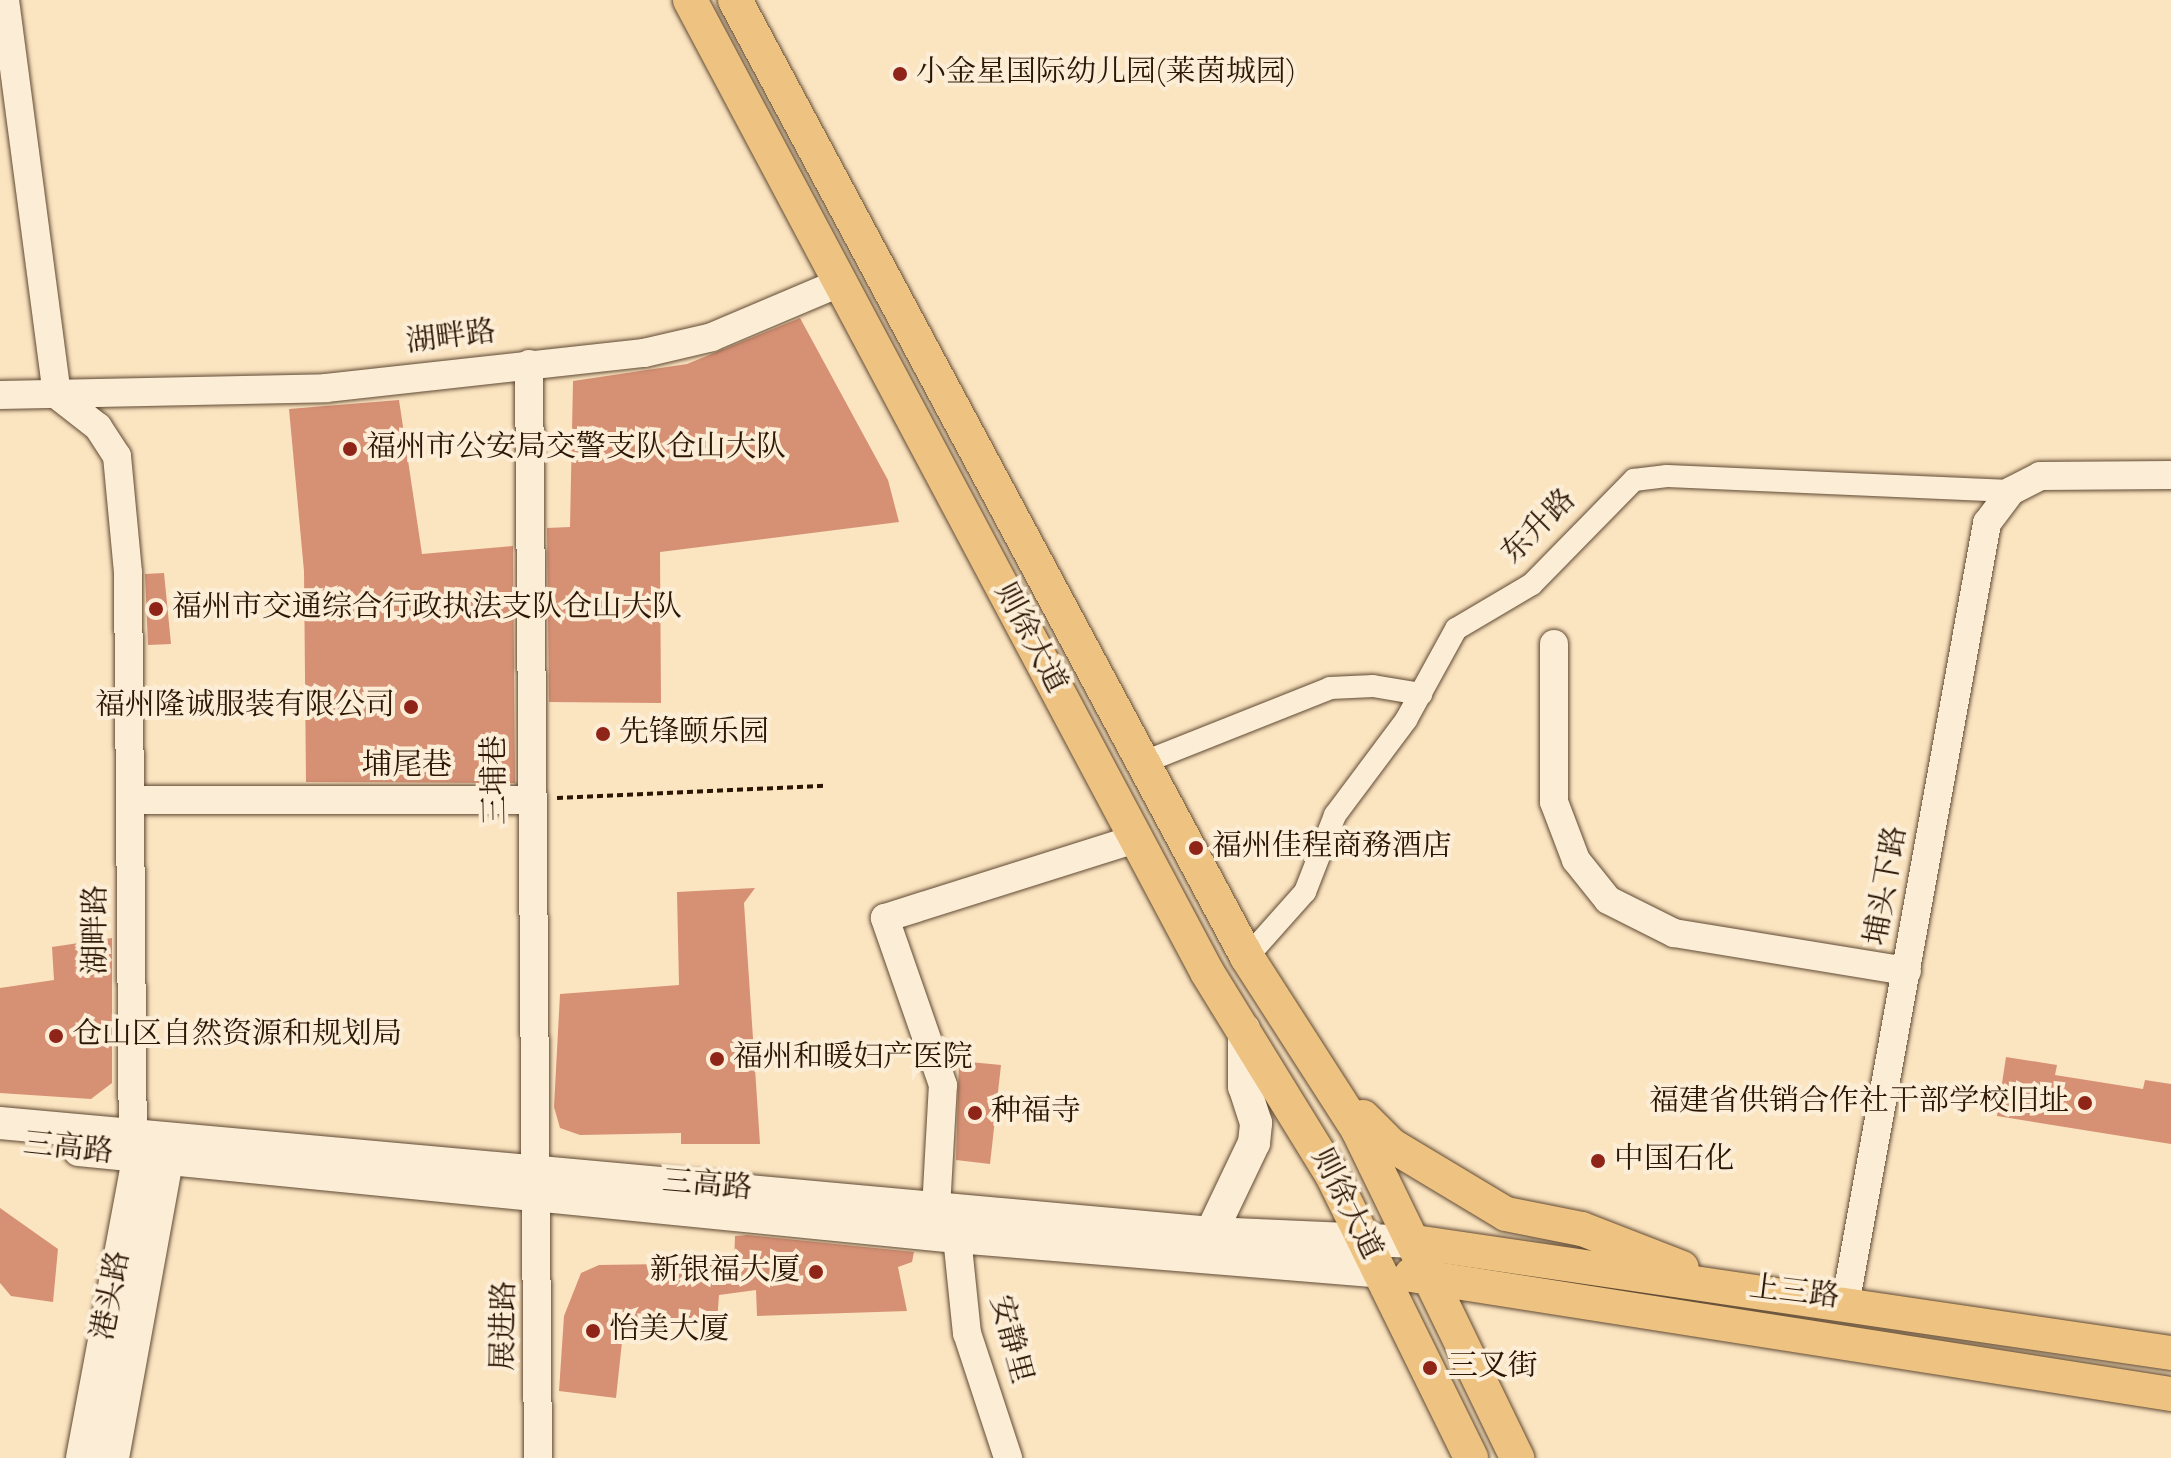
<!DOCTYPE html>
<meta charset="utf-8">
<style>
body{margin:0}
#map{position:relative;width:2171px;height:1458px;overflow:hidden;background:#fbe4c0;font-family:"Sorts Mill Goudy","Noto Serif SC",serif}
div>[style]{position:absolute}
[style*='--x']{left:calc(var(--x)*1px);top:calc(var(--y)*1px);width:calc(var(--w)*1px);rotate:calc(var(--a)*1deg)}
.building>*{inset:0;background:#d69074}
.path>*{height:4px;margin-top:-2px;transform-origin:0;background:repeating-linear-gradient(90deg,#2c1604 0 6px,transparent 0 10px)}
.roads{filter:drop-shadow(0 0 2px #604a33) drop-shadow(0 0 2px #604a33)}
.minor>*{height:22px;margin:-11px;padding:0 11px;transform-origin:11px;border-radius:11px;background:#fcedd6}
.tertiary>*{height:28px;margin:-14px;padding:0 14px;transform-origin:14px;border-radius:14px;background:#fcedd6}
.secondary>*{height:32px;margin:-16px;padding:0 16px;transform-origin:16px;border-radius:16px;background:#fcedd6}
.primary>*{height:34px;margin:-17px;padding:0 17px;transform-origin:17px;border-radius:17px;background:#eec280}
.dots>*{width:22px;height:22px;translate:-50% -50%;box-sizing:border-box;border:4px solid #fcedd6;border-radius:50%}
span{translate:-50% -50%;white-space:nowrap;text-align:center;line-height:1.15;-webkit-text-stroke:8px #fcedd6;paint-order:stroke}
.poi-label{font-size:30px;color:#2c1604}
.left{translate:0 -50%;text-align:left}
.right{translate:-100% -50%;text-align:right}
.street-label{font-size:30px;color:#2c1604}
</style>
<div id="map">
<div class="building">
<i style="clip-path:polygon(800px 318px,888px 480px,899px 522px,660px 552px,661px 703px,549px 702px,547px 528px,570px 527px,573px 381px,687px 364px)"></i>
<i style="clip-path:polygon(399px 400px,422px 554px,513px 546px,515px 783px,306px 782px,304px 571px,289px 409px)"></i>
<i style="clip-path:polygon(164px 573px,171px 644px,148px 645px,145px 574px)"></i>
<i style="clip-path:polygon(755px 888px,744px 903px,760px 1144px,681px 1144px,681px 1133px,580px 1135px,560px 1128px,554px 1107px,560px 994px,679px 985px,677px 892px)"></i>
<i style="clip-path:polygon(112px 938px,112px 1083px,91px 1099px,0 1093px,0 988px,54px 980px,52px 947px)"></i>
<i style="clip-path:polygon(2006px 1057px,2057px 1065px,2055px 1075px,2143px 1089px,2145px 1080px,2171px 1084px,2171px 1144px,1997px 1116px)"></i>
<i style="clip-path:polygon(959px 1061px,1001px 1065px,990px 1164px,956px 1160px)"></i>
<i style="clip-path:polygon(0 1208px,58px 1249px,53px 1302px,11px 1296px,0 1283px)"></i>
<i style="clip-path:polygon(747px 1235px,914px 1252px,912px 1262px,898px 1267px,907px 1311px,757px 1316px,756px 1290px,719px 1295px,717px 1322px,624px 1323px,616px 1398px,559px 1391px,564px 1316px,581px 1273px,599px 1265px,734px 1263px,735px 1236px)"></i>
</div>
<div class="path">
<i style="--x:557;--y:798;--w:268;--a:-2.6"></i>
</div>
<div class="roads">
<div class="minor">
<i style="--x:1147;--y:761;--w:197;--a:-21.7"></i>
<i style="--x:1330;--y:688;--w:43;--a:-2.7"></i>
<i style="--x:1373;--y:686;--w:49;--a:9.5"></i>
<i style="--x:1247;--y:957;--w:87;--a:-48.3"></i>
<i style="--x:1305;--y:892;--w:83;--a:-68.7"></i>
<i style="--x:1335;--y:815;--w:119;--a:-53.2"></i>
<i style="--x:1406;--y:720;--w:104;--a:-61.2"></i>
<i style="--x:1456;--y:629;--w:88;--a:-30.6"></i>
<i style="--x:1532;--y:584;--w:146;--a:-45.6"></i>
<i style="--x:1634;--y:480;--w:33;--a:-7"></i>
<i style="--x:1667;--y:476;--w:344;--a:2.5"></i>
</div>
<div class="tertiary">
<i style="--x:5;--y:0;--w:398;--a:82.5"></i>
<i style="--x:57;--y:395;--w:52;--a:38"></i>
<i style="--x:98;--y:427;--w:35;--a:57"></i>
<i style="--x:117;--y:456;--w:118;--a:84.6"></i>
<i style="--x:128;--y:573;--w:583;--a:89.51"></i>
<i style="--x:529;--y:364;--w:1094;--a:89.53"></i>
<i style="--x:0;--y:395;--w:326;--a:-1.2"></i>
<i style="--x:326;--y:388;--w:320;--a:-6.3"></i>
<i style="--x:644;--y:353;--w:70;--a:-13.2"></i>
<i style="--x:712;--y:337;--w:138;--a:-23"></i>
<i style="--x:1554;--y:644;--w:158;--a:90"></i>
<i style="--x:1554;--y:802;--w:62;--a:69.2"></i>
<i style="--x:1576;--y:860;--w:51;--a:51.3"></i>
<i style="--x:1608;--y:900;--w:74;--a:26.6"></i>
<i style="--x:1674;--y:933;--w:236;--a:9.3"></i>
<i style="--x:132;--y:800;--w:399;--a:0"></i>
<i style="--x:936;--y:1209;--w:124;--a:-86.8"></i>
<i style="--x:943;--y:1085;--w:177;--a:-109.2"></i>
<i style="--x:885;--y:918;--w:262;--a:-17.5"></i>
<i style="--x:957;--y:1237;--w:97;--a:84.1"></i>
<i style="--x:967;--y:1333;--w:132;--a:71.8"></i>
<i style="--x:1846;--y:1300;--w:790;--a:-79.71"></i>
<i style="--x:1987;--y:523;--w:40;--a:-53"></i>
<i style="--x:2011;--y:491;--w:33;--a:-27"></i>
<i style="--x:2040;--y:476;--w:131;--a:-0.4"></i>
</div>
<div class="secondary">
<i style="--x:0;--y:1123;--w:1216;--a:5.19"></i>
<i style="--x:1211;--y:1233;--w:204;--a:2.5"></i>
<i style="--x:79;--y:1150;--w:882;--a:5.66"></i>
<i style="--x:957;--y:1237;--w:423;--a:4.7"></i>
<i style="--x:1211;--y:1233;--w:100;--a:-64.5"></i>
<i style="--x:1254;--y:1143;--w:20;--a:-84"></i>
<i style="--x:1256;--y:1123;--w:38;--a:-108"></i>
<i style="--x:1244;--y:1087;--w:58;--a:-90"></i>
<i style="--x:82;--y:1458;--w:327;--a:-79.4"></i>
<i style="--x:113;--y:1458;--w:324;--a:-79.7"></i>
</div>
<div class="primary">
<i style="--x:690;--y:0;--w:1101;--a:61.99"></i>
<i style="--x:1207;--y:972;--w:238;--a:58.4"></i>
<i style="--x:1332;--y:1175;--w:315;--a:63.8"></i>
<i style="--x:735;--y:0;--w:1085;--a:61.85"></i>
<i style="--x:1247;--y:957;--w:206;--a:57.3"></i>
<i style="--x:1358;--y:1130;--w:365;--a:64.1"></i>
<i style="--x:1363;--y:1117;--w:40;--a:45"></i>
<i style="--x:1391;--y:1145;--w:134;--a:31"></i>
<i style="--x:1506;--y:1214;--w:77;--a:11.2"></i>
<i style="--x:1582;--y:1229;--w:107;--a:21.3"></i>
<i style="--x:1415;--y:1242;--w:764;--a:8.35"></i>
<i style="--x:1411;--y:1275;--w:769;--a:8.9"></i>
</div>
</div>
<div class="dots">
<i style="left:900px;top:74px;background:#8f2418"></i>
<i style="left:350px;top:449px;background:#8f2418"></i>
<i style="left:156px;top:609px;background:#8f2418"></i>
<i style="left:411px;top:707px;background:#8f2418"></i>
<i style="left:603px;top:734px;background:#8f2418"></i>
<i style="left:1196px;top:848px;background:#8f2418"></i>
<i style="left:56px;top:1036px;background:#8f2418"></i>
<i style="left:717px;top:1059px;background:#8f2418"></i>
<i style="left:2085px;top:1103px;background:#8f2418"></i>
<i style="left:975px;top:1113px;background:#8f2418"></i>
<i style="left:1598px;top:1161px;background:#8f2418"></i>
<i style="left:816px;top:1272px;background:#8f2418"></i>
<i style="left:593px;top:1331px;background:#8f2418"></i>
<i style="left:1430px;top:1368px;background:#8f2418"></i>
</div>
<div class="poi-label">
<span class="left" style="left:916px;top:74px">小金星国际幼儿园(莱茵城园)</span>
<span class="left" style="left:366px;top:449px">福州市公安局交警支队仓山大队</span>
<span class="left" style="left:172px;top:609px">福州市交通综合行政执法支队仓山大队</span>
<span class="right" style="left:395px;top:707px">福州隆诚服装有限公司</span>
<span class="left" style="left:619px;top:734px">先锋颐乐园</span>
<span class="left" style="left:1212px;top:848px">福州佳程商務酒店</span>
<span class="left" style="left:72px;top:1036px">仓山区自然资源和规划局</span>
<span class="left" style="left:733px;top:1059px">福州和暖妇产医院</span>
<span class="right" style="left:2069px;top:1103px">福建省供销合作社干部学校旧址</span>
<span class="left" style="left:991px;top:1113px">种福寺</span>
<span class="left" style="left:1614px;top:1161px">中国石化</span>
<span class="right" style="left:800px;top:1272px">新银福大厦</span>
<span class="left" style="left:609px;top:1331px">怡美大厦</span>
<span class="left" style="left:1448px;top:1368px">三叉街</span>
</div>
<div class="street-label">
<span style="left:451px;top:339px;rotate:-7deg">湖畔路</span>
<span style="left:1540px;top:528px;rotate:-45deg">东升路</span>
<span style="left:1029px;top:639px;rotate:62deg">则徐大道</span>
<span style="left:407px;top:767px">埔尾巷</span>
<span style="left:497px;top:780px;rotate:-91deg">三埔巷</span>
<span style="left:1888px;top:886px;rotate:-80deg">埔头下路</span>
<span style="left:98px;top:930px;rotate:-90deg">湖畔路</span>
<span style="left:68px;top:1150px;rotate:6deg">三高路</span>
<span style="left:707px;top:1187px;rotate:5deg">三高路</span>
<span style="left:1345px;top:1205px;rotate:63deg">则徐大道</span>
<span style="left:1794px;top:1294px;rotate:7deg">上三路</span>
<span style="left:113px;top:1296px;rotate:-79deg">港头路</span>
<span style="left:506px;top:1326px;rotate:-89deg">展进路</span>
<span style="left:1009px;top:1340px;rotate:75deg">安静里</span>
</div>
</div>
